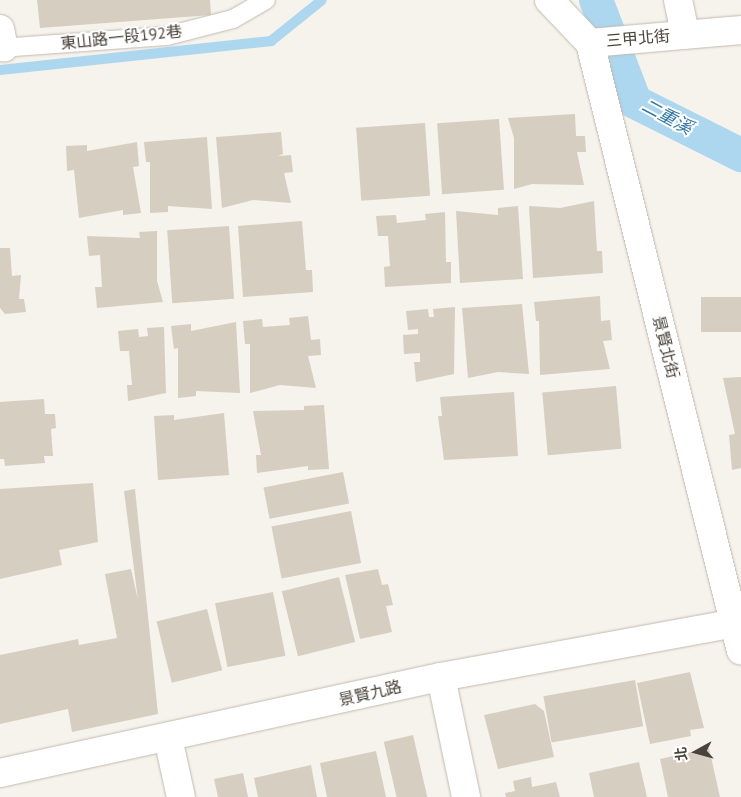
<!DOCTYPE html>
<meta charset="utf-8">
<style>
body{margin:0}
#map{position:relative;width:741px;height:797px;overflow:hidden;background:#f6f2ec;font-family:"PT Sans","Noto Sans TC",sans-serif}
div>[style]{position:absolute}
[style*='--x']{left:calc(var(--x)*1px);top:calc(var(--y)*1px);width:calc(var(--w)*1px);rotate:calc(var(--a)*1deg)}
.stream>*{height:10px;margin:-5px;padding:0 5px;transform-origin:5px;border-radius:5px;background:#acd7ef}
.canal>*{height:34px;margin:-17px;padding:0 17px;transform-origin:17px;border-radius:17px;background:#acd7ef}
.building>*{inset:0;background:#d7cec2;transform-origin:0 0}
.roads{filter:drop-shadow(0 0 1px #c1baaf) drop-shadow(0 0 1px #c1baaf)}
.lane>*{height:18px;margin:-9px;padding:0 9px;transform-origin:9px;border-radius:9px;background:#fff}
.street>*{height:28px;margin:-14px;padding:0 14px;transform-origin:14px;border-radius:14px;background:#fff}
span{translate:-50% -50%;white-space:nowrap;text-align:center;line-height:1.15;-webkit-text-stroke:4px #fff;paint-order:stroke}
.street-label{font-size:16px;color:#4a433a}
.water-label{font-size:18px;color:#3179a4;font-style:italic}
.north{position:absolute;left:671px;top:727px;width:50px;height:50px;-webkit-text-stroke:4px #fff;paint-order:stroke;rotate:263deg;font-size:14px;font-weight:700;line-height:20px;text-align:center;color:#4a433a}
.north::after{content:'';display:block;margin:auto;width:18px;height:22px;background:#4a433a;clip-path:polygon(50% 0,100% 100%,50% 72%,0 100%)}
</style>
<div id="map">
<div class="stream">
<i style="--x:0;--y:70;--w:273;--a:-6.1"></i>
<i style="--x:271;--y:41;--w:65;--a:-38.8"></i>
</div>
<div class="canal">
<i style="--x:596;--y:0;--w:109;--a:69.1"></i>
<i style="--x:635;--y:102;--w:119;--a:26.6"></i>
</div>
<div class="building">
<i style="clip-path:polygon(37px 0,210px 0,211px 15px,40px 28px)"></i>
<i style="clip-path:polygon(575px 114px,576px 136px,585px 136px,586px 152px,577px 152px,584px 185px,532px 184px,514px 189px,514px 138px,508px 118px)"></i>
<i style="left:499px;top:119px;width:71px;height:62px;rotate:86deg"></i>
<i style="left:425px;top:123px;width:73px;height:69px;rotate:86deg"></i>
<i style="clip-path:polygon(281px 132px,283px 154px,278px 156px,291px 155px,293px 172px,284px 173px,291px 203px,253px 200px,222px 208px,216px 137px)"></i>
<i style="clip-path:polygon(207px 137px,212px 209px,168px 206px,168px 212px,150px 213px,150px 162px,146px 162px,144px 142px)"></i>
<i style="clip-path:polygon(137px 142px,139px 166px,133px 167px,141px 213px,123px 215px,123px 210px,79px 218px,74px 170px,67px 171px,66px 146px,87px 145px,87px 151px)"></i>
<i style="clip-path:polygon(594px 201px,597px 251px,602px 251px,603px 273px,533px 278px,529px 206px,560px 208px)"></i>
<i style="clip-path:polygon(518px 206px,523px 279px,460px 283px,456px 211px,498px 215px,498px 208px)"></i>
<i style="clip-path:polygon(445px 212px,446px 262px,451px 262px,451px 283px,385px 287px,384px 267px,390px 266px,388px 236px,378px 236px,376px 216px,396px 215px,397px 223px,426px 220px,425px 214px)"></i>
<i style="clip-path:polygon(302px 221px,306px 270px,312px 270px,313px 292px,243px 297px,238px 226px)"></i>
<i style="left:229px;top:226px;width:73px;height:62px;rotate:86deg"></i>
<i style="clip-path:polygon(157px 231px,157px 281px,163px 302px,97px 308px,95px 287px,102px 287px,100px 255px,89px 256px,87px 236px,140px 238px,139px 232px)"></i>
<i style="clip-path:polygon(0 248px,10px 248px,12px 276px,21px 275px,19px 299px,24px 299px,26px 312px,5px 314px,0 308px)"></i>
<i style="clip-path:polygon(600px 296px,601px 321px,610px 320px,612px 340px,603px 341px,610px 369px,540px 375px,539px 321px,536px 321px,534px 302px)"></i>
<i style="left:741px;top:297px;width:35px;height:40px;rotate:90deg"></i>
<i style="clip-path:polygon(522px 304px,529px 374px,498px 372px,468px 378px,462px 308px)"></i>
<i style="clip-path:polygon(455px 307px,454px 374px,416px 382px,414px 362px,420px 362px,420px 353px,404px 354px,403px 335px,418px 334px,418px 329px,408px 330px,406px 311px,428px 309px,429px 317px,434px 317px,433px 309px)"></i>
<i style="clip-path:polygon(308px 316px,311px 340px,320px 339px,321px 355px,308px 356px,316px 388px,280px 385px,250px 393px,250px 344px,245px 344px,243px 321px,262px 319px,263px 327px,290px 325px,289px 318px)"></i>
<i style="clip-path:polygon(236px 322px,240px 393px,196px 391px,196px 396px,178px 398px,178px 348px,174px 349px,171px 326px,191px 324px,191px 331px)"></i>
<i style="clip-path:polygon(164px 327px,166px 393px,128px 401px,127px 385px,132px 385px,129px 351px,120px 351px,118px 331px,138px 329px,139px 337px,148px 336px,147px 328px)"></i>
<i style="clip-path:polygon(741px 377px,741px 468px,732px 470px,729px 435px,735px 434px,723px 378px)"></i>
<i style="left:616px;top:386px;width:63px;height:74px;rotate:85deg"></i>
<i style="clip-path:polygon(514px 392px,518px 456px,444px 460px,438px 416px,442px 416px,440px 397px)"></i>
<i style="clip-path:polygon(44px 399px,45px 414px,55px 414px,56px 428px,51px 429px,53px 456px,44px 456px,45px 463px,5px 466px,4px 459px,0 459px,0 402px)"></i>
<i style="clip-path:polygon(324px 405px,329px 469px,308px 470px,308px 466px,257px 473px,256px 455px,261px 455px,253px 411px,304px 410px,304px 406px)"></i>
<i style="clip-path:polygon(224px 413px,229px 475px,158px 480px,154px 416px,174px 415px,174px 420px)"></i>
<i style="left:343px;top:472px;width:32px;height:81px;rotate:79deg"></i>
<i style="clip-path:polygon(93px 483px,98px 542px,59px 550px,62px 565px,0 579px,0 489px)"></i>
<i style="clip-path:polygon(135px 489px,158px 714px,72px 732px,68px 709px,0 724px,0 655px,78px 639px,79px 645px,117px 638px,105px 574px,131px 569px,138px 600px,124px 491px)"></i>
<i style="left:351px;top:511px;width:53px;height:81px;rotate:79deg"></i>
<i style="clip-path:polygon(378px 569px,382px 585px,388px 584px,393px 605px,386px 606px,392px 632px,360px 639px,345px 575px)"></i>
<i style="left:339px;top:577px;width:67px;height:59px;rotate:76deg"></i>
<i style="left:273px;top:592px;width:65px;height:59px;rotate:79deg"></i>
<i style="left:207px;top:609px;width:63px;height:52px;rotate:76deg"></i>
<i style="clip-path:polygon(690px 672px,704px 728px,690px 730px,691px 736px,650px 744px,637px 683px)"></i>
<i style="left:635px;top:680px;width:47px;height:93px;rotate:80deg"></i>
<i style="clip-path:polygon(535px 704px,544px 711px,554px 757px,498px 769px,484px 715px)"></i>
<i style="left:413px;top:735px;width:64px;height:30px;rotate:77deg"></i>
<i style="clip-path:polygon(709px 748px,720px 797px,668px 797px,660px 759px)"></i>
<i style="clip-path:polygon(376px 751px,386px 797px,327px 797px,320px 763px)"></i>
<i style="clip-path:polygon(639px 762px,647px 797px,594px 797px,589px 773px)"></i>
<i style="clip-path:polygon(311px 765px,317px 797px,258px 797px,254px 778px)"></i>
<i style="clip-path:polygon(243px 773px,248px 797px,218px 797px,214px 779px)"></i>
<i style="clip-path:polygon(531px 777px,532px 787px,556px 782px,560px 797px,506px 797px,505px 793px,515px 791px,513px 781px)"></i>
</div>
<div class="roads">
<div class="lane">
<i style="--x:0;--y:48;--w:167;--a:-4.1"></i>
<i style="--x:167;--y:36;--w:68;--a:-14.4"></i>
<i style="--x:233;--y:19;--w:38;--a:-30"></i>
</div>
<div class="street">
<i style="--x:549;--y:0;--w:59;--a:46.4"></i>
<i style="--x:590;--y:43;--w:152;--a:-4.9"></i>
<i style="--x:678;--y:0;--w:35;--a:78"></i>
<i style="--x:0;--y:29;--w:19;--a:78"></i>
<i style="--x:590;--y:43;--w:626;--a:76.05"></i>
<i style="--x:441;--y:677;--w:123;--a:78.2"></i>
<i style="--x:168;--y:738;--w:60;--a:77.6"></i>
<i style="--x:0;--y:773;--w:451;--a:-12.3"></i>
<i style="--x:441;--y:677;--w:305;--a:-10.4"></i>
</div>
</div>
<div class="street-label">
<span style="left:121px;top:37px;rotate:-6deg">東山路一段192巷</span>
<span style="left:638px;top:38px;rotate:-5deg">三甲北街</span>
<span style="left:666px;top:347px;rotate:76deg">景賢北街</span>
<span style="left:370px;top:693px;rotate:-13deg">景賢九路</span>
</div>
<div class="water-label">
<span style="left:667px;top:117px;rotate:28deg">二重溪</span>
</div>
<div class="north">北</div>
</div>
